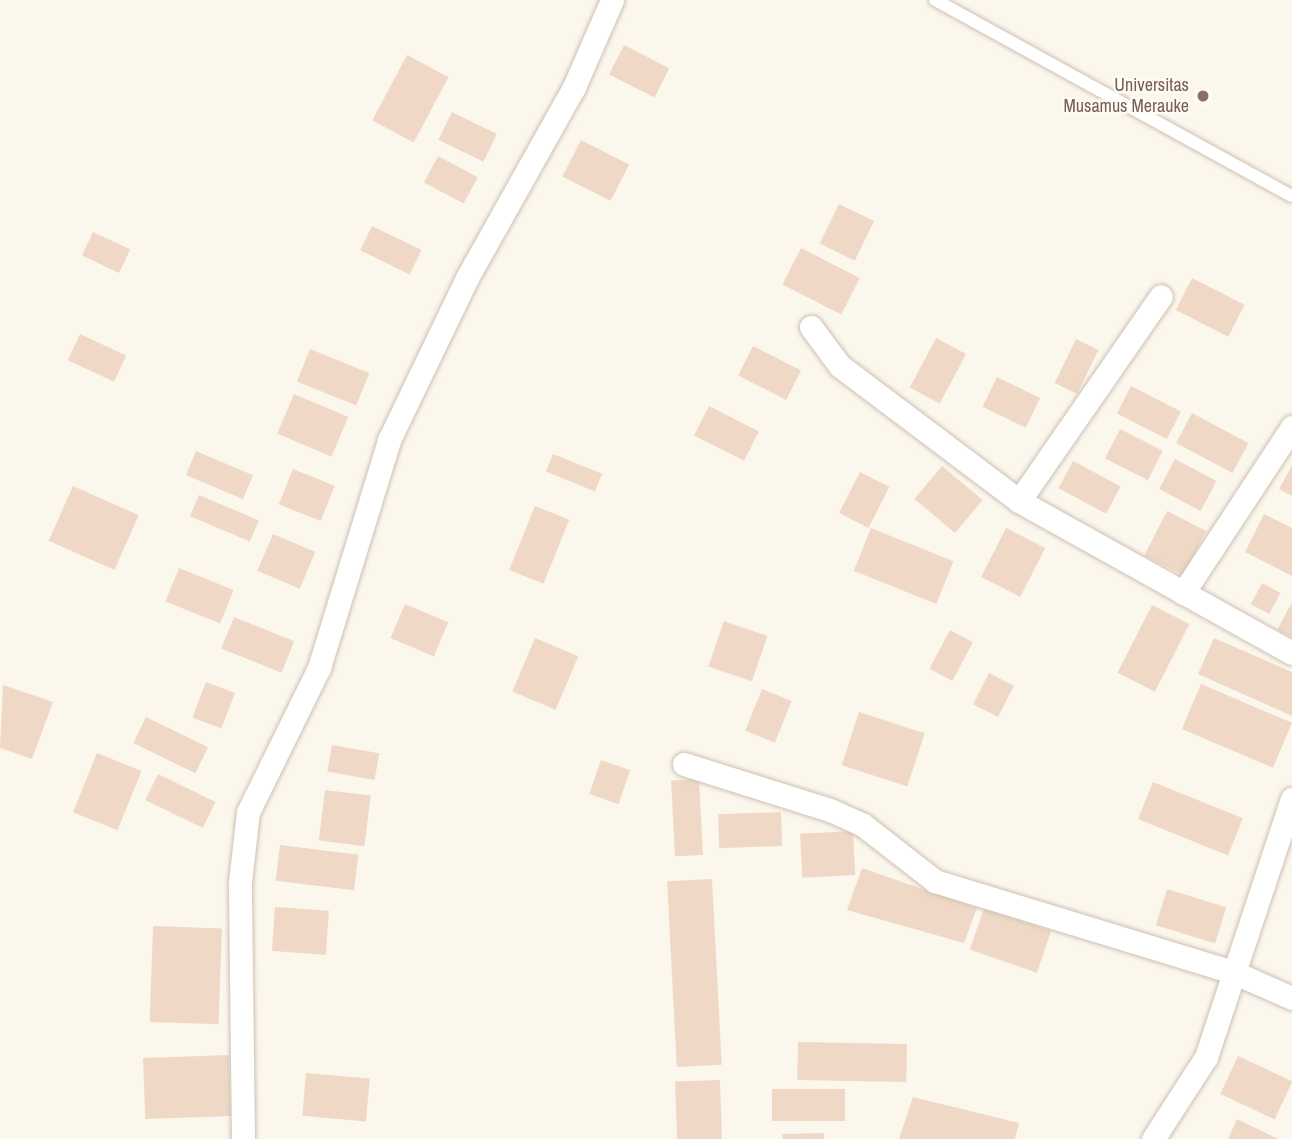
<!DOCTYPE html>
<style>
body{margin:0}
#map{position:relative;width:1292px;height:1139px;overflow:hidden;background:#fcf7ed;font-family:"Archivo Narrow",sans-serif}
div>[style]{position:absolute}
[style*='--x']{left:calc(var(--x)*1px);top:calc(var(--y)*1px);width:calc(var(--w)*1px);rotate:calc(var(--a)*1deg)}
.building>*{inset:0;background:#efd9c6;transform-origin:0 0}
.roads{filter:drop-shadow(0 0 2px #cec0b2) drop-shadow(0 0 2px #cec0b2)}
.service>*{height:12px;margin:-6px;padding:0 6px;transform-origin:6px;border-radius:6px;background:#fff}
.minor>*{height:23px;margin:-11.5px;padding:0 11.5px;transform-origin:11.5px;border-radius:11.5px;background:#fff}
.dots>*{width:19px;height:19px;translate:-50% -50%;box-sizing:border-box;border:4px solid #fefaf4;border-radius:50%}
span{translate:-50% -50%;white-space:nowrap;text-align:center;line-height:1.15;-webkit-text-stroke:5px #fefaf4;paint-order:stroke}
.education-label{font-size:18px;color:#785e54}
.right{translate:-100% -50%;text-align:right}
</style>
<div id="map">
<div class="building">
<i style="left:624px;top:45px;width:51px;height:33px;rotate:27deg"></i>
<i style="left:407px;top:55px;width:47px;height:74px;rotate:28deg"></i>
<i style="left:452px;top:112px;width:50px;height:31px;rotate:26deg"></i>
<i style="left:581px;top:140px;width:54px;height:41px;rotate:27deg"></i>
<i style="left:438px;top:156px;width:45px;height:30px;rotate:28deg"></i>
<i style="left:839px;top:204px;width:39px;height:44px;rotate:26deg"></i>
<i style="left:372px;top:226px;width:55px;height:27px;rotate:26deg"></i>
<i style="left:93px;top:232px;width:41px;height:26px;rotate:25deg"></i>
<i style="left:801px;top:248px;width:66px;height:41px;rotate:27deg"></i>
<i style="left:1192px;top:278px;width:59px;height:36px;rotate:27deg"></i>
<i style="left:80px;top:334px;width:51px;height:29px;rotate:25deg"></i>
<i style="left:936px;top:338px;width:34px;height:56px;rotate:28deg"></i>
<i style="left:1076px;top:339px;width:25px;height:49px;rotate:26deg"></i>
<i style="left:753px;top:346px;width:54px;height:33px;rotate:27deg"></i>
<i style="left:310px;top:349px;width:64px;height:35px;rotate:22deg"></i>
<i style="left:997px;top:377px;width:48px;height:33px;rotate:26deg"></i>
<i style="left:1131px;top:386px;width:56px;height:31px;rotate:27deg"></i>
<i style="left:294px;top:394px;width:59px;height:43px;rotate:23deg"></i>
<i style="left:709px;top:406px;width:56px;height:33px;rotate:27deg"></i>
<i style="left:1192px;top:413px;width:64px;height:34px;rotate:28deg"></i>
<i style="left:1120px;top:429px;width:48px;height:33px;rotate:27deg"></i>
<i style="left:196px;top:451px;width:62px;height:26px;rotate:23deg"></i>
<i style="left:553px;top:454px;width:53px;height:19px;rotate:22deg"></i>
<i style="left:1175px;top:459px;width:47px;height:34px;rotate:28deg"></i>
<i style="left:1073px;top:461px;width:54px;height:31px;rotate:28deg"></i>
<i style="clip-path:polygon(1292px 465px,1292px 496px,1279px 489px)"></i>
<i style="left:942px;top:466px;width:53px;height:43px;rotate:40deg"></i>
<i style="left:293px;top:469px;width:45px;height:38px;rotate:22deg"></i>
<i style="left:860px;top:472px;width:33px;height:46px;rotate:27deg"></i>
<i style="left:73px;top:486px;width:72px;height:60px;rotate:24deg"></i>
<i style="left:199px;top:495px;width:65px;height:23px;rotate:23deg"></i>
<i style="left:535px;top:506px;width:37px;height:69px;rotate:22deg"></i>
<i style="left:1167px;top:511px;width:44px;height:50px;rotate:27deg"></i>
<i style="clip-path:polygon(1264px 514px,1292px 528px,1292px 576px,1245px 552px)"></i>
<i style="left:871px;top:528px;width:89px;height:46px;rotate:22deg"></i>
<i style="left:1006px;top:528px;width:44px;height:55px;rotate:27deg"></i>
<i style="left:273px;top:534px;width:46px;height:40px;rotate:23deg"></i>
<i style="left:179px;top:568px;width:59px;height:36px;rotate:22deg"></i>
<i style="left:1262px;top:583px;width:21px;height:24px;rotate:28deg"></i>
<i style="clip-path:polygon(1292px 602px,1292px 637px,1277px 630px)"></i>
<i style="left:405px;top:604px;width:47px;height:37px;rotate:23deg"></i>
<i style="left:1152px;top:605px;width:42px;height:76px;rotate:27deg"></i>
<i style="left:234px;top:617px;width:65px;height:34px;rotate:22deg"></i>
<i style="left:724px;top:621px;width:46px;height:48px;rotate:19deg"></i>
<i style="left:950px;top:630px;width:26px;height:44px;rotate:28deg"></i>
<i style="left:535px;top:638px;width:47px;height:58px;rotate:23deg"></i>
<i style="clip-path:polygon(1214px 638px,1292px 672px,1292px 716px,1198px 674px)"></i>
<i style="left:989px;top:673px;width:28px;height:35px;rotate:27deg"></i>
<i style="left:206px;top:682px;width:31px;height:38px;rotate:21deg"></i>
<i style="left:1201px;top:684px;width:99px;height:49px;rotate:23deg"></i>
<i style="clip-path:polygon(3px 685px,53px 702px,32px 759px,0 748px)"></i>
<i style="left:762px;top:689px;width:32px;height:45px;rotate:22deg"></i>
<i style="left:859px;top:712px;width:69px;height:56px;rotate:18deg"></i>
<i style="left:146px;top:717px;width:69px;height:29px;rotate:26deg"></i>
<i style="left:332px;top:745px;width:48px;height:27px;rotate:10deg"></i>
<i style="left:97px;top:753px;width:48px;height:64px;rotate:22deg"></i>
<i style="left:601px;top:760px;width:31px;height:36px;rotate:19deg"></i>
<i style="left:158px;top:774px;width:64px;height:29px;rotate:26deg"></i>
<i style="left:699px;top:779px;width:76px;height:28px;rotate:87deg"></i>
<i style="left:1153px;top:782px;width:97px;height:40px;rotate:22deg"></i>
<i style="left:325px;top:790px;width:46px;height:51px;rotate:7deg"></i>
<i style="left:781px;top:812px;width:34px;height:63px;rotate:88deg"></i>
<i style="left:853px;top:831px;width:44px;height:53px;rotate:87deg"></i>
<i style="left:280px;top:845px;width:79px;height:36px;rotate:7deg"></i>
<i style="clip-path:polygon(862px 868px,977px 908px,964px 943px,847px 910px)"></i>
<i style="left:712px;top:879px;width:186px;height:45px;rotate:87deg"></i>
<i style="left:1167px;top:889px;width:62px;height:38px;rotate:17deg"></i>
<i style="left:275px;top:907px;width:54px;height:44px;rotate:4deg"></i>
<i style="left:984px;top:908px;width:71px;height:44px;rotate:19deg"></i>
<i style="left:153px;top:926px;width:69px;height:96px;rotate:2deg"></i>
<i style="left:798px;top:1042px;width:109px;height:38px;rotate:1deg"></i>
<i style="left:229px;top:1055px;width:61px;height:86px;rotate:88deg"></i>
<i style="left:1238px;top:1056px;width:60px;height:42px;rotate:25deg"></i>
<i style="left:306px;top:1073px;width:64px;height:43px;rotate:5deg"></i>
<i style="left:720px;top:1080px;width:59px;height:45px;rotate:88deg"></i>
<i style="left:845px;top:1089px;width:32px;height:73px;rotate:90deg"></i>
<i style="clip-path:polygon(913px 1097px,1019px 1123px,1015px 1139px,899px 1139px)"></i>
<i style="clip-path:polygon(1237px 1119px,1278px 1139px,1228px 1139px)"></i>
<i style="clip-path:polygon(824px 1133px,824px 1139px,783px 1139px,782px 1134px)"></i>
</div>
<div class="roads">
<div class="service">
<i style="--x:935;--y:0;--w:407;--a:28.8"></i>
</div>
<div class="minor">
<i style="--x:811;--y:327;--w:49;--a:53.4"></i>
<i style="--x:840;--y:366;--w:224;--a:37"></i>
<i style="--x:1019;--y:501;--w:312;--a:29.1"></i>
<i style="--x:1019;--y:501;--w:249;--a:-55.3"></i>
<i style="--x:1183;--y:593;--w:199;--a:-56.7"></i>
<i style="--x:684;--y:764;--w:153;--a:17.5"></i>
<i style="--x:830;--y:810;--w:36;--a:24"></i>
<i style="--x:863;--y:825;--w:91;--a:37.9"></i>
<i style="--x:935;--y:881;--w:312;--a:17"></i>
<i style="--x:1233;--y:972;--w:64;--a:23.8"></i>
<i style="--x:243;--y:1139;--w:257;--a:-90.7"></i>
<i style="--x:240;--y:882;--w:70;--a:-83.5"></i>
<i style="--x:248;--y:812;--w:161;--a:-63.8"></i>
<i style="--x:319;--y:668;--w:239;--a:-72.9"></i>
<i style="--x:389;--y:440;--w:182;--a:-64.3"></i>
<i style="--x:468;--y:276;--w:217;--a:-60.7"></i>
<i style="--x:574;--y:87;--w:95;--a:-66.4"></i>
<i style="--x:1153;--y:1139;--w:98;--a:-57.1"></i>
<i style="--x:1206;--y:1057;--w:272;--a:-71.6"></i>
</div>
</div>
<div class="dots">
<i style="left:1203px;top:96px;background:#8d6e63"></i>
</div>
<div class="education-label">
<span class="right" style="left:1189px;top:96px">Universitas<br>Musamus Merauke</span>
</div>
</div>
